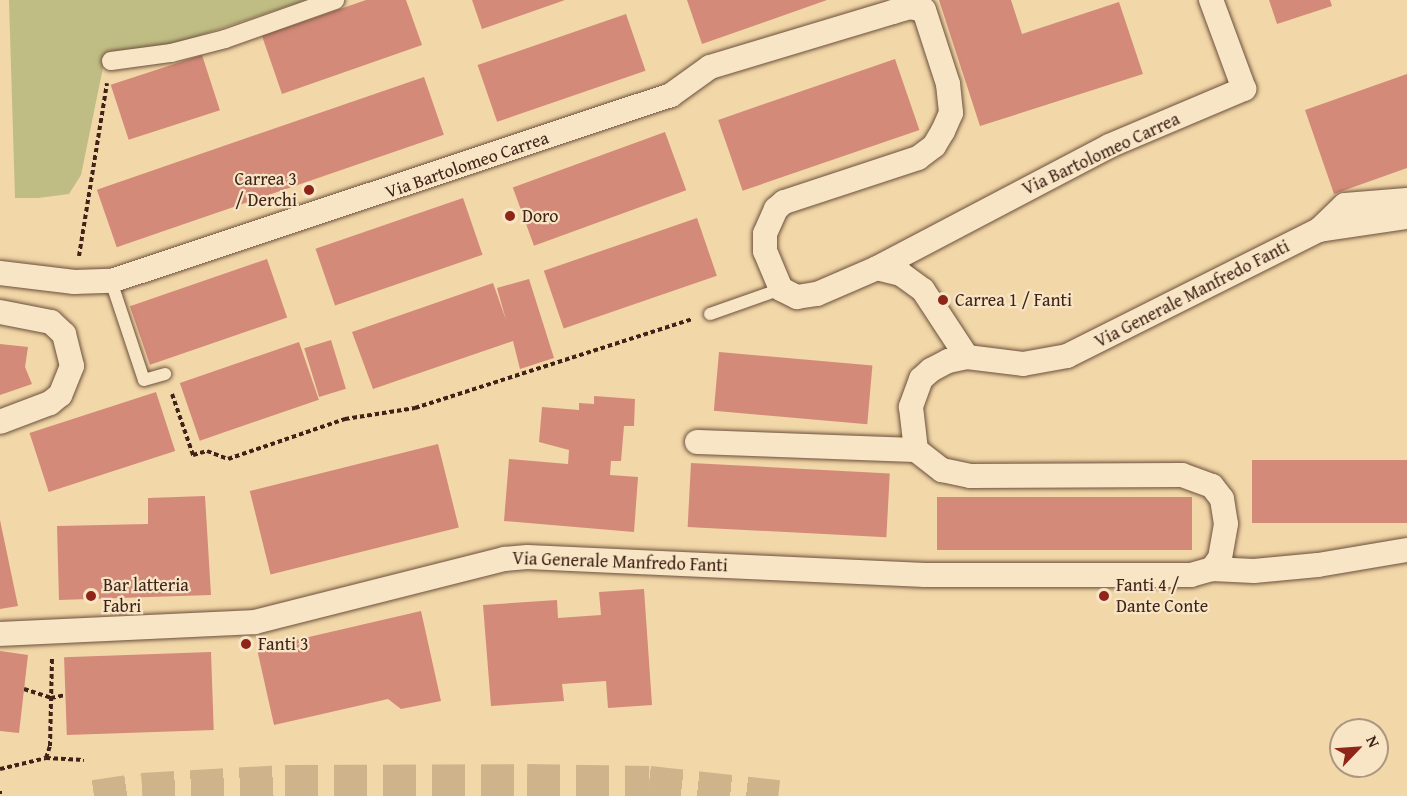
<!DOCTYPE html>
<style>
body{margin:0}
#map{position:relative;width:1407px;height:796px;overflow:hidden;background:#f2d7a8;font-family:"Gentium Book Plus",serif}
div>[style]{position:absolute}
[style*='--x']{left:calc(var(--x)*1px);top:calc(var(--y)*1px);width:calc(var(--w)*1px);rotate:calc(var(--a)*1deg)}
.green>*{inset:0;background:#c0bd84}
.building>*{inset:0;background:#d48a78;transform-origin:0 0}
.motorway-tunnel>*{height:33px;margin-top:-16.5px;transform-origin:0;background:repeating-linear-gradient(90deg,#ceb38b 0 33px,transparent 0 49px)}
.path>*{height:4px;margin-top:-2px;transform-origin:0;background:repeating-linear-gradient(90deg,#402318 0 4.5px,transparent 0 7.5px)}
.roads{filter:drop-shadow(0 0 2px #6c503c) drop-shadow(0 0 2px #6c503c)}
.service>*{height:12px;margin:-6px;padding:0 6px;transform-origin:6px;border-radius:6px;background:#f7e5c6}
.pedestrian>*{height:18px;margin:-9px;padding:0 9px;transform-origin:9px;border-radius:9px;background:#f7e5c6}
.minor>*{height:24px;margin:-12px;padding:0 12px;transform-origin:12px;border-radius:12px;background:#f7e5c6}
.dots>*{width:16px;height:16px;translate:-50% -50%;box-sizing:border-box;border:3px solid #f7e5c6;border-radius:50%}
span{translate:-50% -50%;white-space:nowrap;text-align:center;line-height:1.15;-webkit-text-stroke:4.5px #f7e5c6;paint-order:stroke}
.street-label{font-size:18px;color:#402318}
.poi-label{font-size:18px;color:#402318}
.right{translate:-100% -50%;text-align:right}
.left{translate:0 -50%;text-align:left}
.north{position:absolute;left:1329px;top:718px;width:60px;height:60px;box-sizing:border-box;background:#f7e5c6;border:2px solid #ae9780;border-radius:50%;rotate:65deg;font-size:16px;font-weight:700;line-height:24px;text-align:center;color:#402318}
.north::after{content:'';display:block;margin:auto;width:21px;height:27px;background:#8f2418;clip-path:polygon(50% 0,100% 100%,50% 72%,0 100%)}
</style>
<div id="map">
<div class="green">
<i style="clip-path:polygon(9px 0,306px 0,165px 47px,105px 58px,81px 175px,69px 194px,38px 198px,15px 198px)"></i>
</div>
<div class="building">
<i style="clip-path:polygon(366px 0,406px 0,422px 45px,282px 94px,262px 36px)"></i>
<i style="clip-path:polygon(472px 0,565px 0,482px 29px)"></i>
<i style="clip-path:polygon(687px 0,827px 0,702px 44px)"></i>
<i style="clip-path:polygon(939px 0,1011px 0,1022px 34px,1119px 2px,1143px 74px,980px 126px)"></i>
<i style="clip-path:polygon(1269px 0,1330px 0,1332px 6px,1277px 24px)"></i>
<i style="left:626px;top:14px;width:60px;height:157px;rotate:71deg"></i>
<i style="left:202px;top:55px;width:58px;height:96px;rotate:72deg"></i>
<i style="left:895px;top:59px;width:75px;height:187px;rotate:71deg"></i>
<i style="clip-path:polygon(1407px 74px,1407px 168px,1334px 194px,1305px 110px)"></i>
<i style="left:424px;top:77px;width:61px;height:346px;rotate:71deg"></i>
<i style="left:665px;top:132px;width:62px;height:162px;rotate:70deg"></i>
<i style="left:463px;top:198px;width:60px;height:156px;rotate:71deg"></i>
<i style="left:697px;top:218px;width:61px;height:162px;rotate:71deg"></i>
<i style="left:267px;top:259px;width:62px;height:145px;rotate:71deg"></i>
<i style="clip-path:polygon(529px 279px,554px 358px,520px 369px,513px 341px,373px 389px,352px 332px,493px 283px,506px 320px,497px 288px)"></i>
<i style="left:331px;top:340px;width:51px;height:28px;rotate:73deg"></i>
<i style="left:299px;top:342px;width:61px;height:126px;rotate:71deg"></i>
<i style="clip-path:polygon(0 344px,28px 347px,25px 367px,32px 384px,0 395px)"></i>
<i style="left:719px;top:352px;width:154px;height:59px;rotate:5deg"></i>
<i style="left:156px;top:392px;width:62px;height:133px;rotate:72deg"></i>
<i style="clip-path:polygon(594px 396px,635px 399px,634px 426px,624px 426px,621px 461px,611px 461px,610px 475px,638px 477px,634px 532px,504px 521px,509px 459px,568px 464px,569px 450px,539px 442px,542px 407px,579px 410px,579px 403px,594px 404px)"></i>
<i style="left:438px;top:444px;width:86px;height:194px;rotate:76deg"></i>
<i style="left:1407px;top:460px;width:63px;height:155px;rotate:90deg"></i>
<i style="left:691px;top:463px;width:199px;height:64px;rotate:3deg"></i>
<i style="clip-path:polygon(205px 496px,211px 595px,59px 600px,57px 526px,148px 524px,148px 498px)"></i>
<i style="left:937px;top:497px;width:255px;height:53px"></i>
<i style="clip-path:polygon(0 520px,18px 606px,0 609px)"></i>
<i style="clip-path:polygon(644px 589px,652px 705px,608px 708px,606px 681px,562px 684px,564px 701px,491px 706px,483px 605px,557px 600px,558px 618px,601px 615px,599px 592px)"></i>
<i style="clip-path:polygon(421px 611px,441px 701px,401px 709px,388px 699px,274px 725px,257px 649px)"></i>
<i style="clip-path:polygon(0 651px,28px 655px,19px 733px,0 731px)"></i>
<i style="left:211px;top:652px;width:78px;height:147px;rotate:88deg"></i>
</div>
<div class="motorway-tunnel">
<i style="--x:94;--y:796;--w:49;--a:-8.3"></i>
<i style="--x:142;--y:789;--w:143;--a:-3.2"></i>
<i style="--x:285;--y:781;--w:242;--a:-0.2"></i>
<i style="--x:527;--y:780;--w:122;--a:0.9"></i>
<i style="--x:649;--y:782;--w:130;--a:6.2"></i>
</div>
<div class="path">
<i style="--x:79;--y:256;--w:175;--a:-80.8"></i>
<i style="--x:172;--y:394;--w:65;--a:71"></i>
<i style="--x:193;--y:455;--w:15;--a:-16"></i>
<i style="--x:207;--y:451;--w:22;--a:21"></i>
<i style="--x:228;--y:459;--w:124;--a:-18.9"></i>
<i style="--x:345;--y:419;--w:71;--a:-8.9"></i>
<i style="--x:415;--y:408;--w:291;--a:-17.8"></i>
<i style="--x:24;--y:689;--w:28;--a:18"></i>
<i style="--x:51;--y:698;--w:14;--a:-12"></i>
<i style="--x:46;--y:758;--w:38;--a:3"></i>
<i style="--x:0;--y:769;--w:47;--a:-13.4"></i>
<i style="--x:46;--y:758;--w:13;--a:-72"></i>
<i style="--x:50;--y:746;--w:90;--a:-88.7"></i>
<i style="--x:0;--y:791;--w:3;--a:90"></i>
</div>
<div class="roads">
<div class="service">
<i style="--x:111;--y:281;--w:104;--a:71.6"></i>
<i style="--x:144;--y:380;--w:22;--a:-16"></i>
<i style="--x:710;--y:314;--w:75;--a:-19.4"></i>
</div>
<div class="pedestrian">
<i style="--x:111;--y:61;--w:61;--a:-7.6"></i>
<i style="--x:171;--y:53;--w:56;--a:-14.5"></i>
<i style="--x:225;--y:39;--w:117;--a:-19.5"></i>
</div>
<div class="minor">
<i style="--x:1319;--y:230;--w:89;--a:-8.4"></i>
<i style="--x:877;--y:268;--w:262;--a:-27.7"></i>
<i style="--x:1109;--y:146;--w:147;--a:-22.9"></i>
<i style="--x:1244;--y:89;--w:95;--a:-110.3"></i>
<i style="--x:0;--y:273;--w:75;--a:6.9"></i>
<i style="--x:74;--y:282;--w:37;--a:-2"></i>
<i style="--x:111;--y:281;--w:590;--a:-18.37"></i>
<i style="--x:671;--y:95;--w:48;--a:-35.7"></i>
<i style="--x:710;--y:67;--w:191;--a:-16.7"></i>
<i style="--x:893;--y:12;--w:18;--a:-16"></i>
<i style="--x:910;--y:7;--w:14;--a:12"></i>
<i style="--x:924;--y:10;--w:78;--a:72"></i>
<i style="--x:948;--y:84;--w:29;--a:84"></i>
<i style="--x:951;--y:113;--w:20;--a:114"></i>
<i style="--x:943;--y:131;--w:17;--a:121"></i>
<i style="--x:934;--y:146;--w:20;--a:143"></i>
<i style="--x:918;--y:158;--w:141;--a:161.8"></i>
<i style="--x:784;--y:202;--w:11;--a:139"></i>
<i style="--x:776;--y:209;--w:27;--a:114"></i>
<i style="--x:765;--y:234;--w:17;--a:90"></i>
<i style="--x:765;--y:251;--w:41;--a:67.2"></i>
<i style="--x:781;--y:289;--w:18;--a:27"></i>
<i style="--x:797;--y:297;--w:20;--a:-9"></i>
<i style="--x:817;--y:294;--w:65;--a:-23.4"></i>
<i style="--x:877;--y:268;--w:25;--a:14"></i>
<i style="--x:901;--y:274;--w:27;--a:36"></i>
<i style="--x:923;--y:290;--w:80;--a:56.7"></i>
<i style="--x:967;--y:357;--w:19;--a:168"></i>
<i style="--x:948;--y:361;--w:19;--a:152"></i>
<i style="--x:931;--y:370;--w:13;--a:138"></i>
<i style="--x:921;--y:379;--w:30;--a:110"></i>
<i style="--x:911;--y:407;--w:43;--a:83.4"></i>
<i style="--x:916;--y:450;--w:33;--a:38"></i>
<i style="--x:942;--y:470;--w:29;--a:12"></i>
<i style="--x:970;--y:476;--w:212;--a:-0.3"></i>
<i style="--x:1182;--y:475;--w:32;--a:20"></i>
<i style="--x:1212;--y:486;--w:16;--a:52"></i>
<i style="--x:1222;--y:499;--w:25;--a:81"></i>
<i style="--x:1226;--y:524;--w:35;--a:100"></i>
<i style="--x:1220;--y:558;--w:14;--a:126"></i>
<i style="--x:1212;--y:569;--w:22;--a:164"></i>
<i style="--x:1191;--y:575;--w:266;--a:180"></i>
<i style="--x:925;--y:575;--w:398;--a:-177.4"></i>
<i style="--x:527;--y:557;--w:23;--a:175"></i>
<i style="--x:504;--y:559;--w:257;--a:165.8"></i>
<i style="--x:255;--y:622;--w:255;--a:177.3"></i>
<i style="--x:0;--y:312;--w:52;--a:11.1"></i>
<i style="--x:51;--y:322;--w:18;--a:43"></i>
<i style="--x:64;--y:334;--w:33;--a:76"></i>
<i style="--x:72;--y:366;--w:31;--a:112"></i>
<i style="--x:60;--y:395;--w:13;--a:141"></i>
<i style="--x:50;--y:403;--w:53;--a:159.2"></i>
<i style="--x:967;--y:357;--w:56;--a:7.1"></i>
<i style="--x:1023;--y:364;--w:45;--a:-10.3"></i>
<i style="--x:1067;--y:356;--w:282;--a:-26.6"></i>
<i style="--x:1319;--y:230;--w:36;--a:-44"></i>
<i style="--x:1345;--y:205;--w:62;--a:-4.6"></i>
<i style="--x:697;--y:442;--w:219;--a:2.1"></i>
<i style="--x:1212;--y:569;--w:42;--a:2.7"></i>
<i style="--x:1254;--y:571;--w:64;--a:-5.4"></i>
<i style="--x:1318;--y:565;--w:90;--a:-9.6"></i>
</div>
</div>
<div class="dots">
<i style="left:309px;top:190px;background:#8f2418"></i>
<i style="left:510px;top:216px;background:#8f2418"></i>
<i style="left:943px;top:300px;background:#8f2418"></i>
<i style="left:91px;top:596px;background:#8f2418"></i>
<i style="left:1104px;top:596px;background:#8f2418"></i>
<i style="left:246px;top:644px;background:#8f2418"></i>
</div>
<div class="street-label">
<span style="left:1101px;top:154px;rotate:-25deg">Via Bartolomeo Carrea</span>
<span style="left:467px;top:165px;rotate:-19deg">Via Bartolomeo Carrea</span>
<span style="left:1192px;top:294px;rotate:-27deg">Via Generale Manfredo Fanti</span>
<span style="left:620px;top:562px;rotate:2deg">Via Generale Manfredo Fanti</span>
</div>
<div class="poi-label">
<span class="right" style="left:297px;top:190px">Carrea 3<br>/ Derchi</span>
<span class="left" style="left:522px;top:216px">Doro</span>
<span class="left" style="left:955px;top:300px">Carrea 1 / Fanti</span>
<span class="left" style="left:103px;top:596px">Bar latteria<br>Fabri</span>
<span class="left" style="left:1116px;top:596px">Fanti 4 /<br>Dante Conte</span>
<span class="left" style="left:258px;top:644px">Fanti 3</span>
</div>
<div class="north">N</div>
</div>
